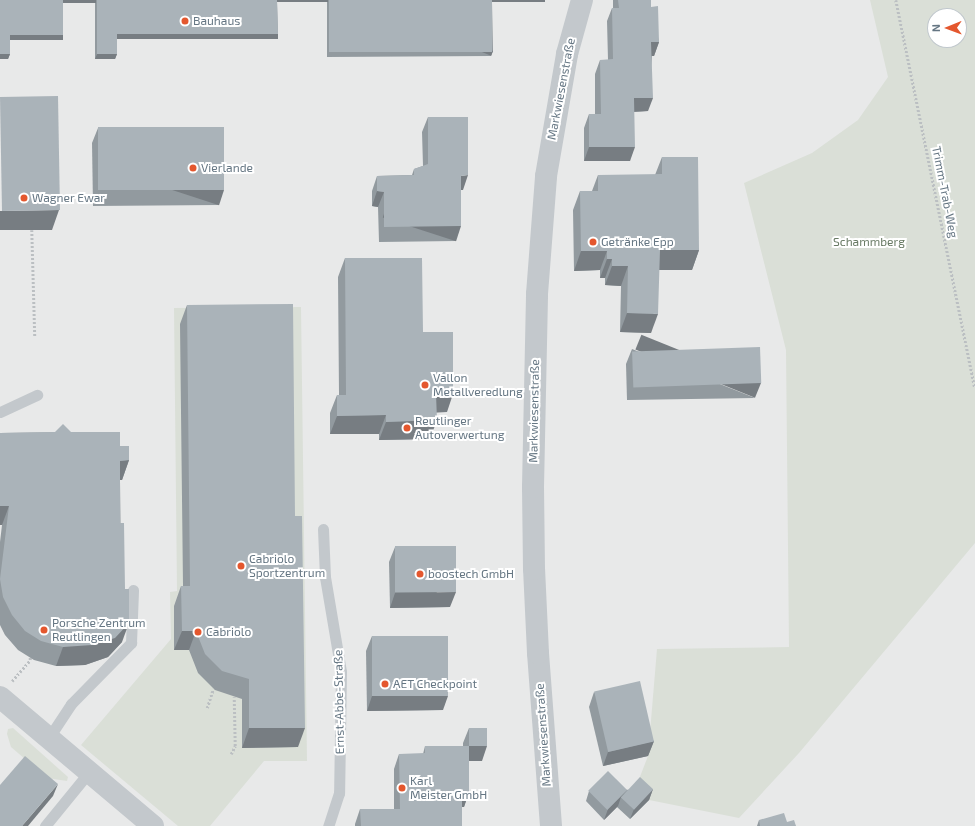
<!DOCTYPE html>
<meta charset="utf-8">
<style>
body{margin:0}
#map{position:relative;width:975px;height:826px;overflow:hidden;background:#fafaf8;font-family:"Exo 2",sans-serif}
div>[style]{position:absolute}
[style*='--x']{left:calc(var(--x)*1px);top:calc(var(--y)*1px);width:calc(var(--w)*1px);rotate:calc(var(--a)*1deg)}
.built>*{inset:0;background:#e8e9e9}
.green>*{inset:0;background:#dadfd7}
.path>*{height:2.5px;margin-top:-1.25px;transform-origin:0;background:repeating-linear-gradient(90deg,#bbbfc2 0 2px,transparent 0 4px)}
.service>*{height:11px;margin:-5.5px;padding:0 5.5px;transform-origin:5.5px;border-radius:5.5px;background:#c3c8cc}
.minor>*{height:22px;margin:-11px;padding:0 11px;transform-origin:11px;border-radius:11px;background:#c3c8cc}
.tertiary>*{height:22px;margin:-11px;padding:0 11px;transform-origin:11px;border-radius:11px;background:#c3c8cc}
.wall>*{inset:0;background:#929a9f}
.shaded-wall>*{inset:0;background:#777d82;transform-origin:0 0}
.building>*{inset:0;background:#aab3b9;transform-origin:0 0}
.dots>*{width:11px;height:11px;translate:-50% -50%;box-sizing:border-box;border:2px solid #fff;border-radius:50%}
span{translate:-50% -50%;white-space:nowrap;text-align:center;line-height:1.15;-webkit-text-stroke:4px #fff;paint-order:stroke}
.poi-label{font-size:12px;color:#657683}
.left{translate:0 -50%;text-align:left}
.street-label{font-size:12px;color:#657683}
.park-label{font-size:12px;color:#687a64}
.north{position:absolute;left:927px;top:8px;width:40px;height:40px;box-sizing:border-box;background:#fff;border:1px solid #c1c8cd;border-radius:50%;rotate:269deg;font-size:11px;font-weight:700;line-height:16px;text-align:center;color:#657683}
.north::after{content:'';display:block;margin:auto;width:14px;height:18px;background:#e4572e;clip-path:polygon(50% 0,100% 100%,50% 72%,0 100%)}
</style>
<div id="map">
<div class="built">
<i style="clip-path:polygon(evenodd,0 0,975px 0,975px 826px,0 826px,0 0,935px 16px,959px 16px,959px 40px,935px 40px,935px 16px)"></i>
</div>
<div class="green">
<i style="clip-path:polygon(evenodd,870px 0,975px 0,975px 543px,799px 753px,739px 818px,649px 800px,636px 787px,648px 756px,657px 649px,789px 647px,786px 350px,744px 183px,812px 153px,858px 120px,888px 77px,870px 0,935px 16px,959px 16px,959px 40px,935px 40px,935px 16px)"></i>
<i style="clip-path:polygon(301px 307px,307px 761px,264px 761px,210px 826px,178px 826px,81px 745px,171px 639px,170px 592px,177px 591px,174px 308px)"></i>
<i style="clip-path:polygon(13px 728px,68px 777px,67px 781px,47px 778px,11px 747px,7px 734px,8px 729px)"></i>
</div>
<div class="path">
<i style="--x:896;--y:0;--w:395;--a:78.5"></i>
<i style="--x:32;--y:230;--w:107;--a:88.4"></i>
<i style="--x:12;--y:681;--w:28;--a:-49"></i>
<i style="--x:30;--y:660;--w:5;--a:-90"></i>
<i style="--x:207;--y:708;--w:20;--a:-72"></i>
<i style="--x:231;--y:754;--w:9;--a:-63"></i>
<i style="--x:235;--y:746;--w:49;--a:-91.2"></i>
</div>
<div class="service">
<i style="--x:0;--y:412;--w:41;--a:-24.7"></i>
<i style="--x:323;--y:529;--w:48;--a:87.6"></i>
<i style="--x:325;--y:577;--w:96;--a:80.4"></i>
<i style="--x:341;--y:672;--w:121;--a:90.9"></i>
<i style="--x:339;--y:793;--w:35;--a:108"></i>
<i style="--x:48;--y:739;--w:42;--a:-56.7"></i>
<i style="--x:71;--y:704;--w:86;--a:-45.5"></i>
<i style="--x:131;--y:643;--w:53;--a:-87.8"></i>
<i style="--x:45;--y:826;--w:70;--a:-50.8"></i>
</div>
<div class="minor">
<i style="--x:0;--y:697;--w:200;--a:40.1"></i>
</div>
<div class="tertiary">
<i style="--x:551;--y:826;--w:173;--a:-94.3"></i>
<i style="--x:538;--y:653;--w:84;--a:-92.7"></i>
<i style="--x:534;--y:569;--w:82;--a:-90.7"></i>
<i style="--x:533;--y:487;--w:193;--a:-88.8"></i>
<i style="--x:537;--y:294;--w:118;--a:-85.6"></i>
<i style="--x:546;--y:176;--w:124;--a:-80.2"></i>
<i style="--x:567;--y:54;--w:56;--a:-74.5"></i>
</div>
<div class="wall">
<i style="clip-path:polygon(0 0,545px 0,544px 2px,492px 2px,493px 51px,491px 56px,327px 57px,327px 2px,277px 2px,278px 34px,276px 39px,117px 39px,117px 54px,115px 59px,95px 59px,95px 3px,63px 3px,63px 35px,61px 40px,10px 40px,10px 54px,8px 59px,0 59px)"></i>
<i style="clip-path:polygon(613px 0,651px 0,651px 7px,659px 42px,654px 56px,652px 56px,648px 111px,634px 112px,630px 161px,584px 161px,584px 128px,589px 114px,595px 114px,595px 74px,600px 60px,608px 60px,607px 21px,612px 8px,613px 8px)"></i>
<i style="clip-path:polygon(428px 117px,463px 190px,461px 190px,456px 241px,379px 242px,378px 207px,372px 206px,372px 191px,377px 176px,412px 175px,414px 169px,423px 166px,422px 132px)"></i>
<i style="clip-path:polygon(98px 128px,219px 205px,93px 206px,92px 143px)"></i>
<i style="clip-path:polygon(662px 157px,699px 250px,692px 270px,659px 270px,651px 333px,620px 332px,621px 286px,605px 285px,605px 278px,600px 278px,600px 270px,574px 271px,573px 210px,580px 191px,592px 191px,598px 175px,655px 175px)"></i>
<i style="clip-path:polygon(345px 258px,423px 332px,447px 412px,436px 412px,430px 439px,379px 440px,379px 434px,330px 434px,330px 413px,337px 395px,339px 395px,338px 277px)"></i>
<i style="clip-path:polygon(187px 305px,295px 516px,298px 747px,242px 748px,242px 699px,215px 690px,198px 673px,189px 650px,174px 650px,174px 606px,181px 586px,183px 586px,180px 324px)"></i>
<i style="clip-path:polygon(632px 349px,755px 398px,627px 400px,626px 364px)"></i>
<i style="clip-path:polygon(71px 432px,120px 446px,129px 460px,122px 480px,120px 480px,122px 642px,108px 657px,85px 665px,56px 666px,34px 660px,18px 650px,5px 635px,0 625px,0 542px,2px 525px,0 525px,0 433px)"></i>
<i style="clip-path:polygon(395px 547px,450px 607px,390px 608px,389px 562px)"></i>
<i style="clip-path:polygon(372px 636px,443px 710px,367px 711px,366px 651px)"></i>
<i style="clip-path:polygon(594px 692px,654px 741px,648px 756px,603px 766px,589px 707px)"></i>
<i style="clip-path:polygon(469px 728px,482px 761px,469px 761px,469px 792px,464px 807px,462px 807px,462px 826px,355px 826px,355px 824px,360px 809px,394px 809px,394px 769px,399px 754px,423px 754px,425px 746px,463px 746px,463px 743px)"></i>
<i style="clip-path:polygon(653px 789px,649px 800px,630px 819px,617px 807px,618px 806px,604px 820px,586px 801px,589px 791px)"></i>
<i style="clip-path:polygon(759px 820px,787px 822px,796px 826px,757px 826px)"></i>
</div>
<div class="shaded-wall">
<i style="left:62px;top:0;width:34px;height:3px"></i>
<i style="left:276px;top:0;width:52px;height:2px"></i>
<i style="left:491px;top:0;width:54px;height:2px"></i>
<i style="left:117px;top:34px;width:161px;height:5px"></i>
<i style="left:10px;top:35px;width:53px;height:5px"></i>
<i style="clip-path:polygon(651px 42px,659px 42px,654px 56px,646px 56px)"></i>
<i style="left:493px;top:51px;width:5px;height:164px;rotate:112deg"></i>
<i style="clip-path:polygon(0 54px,10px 54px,8px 59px,0 59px)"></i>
<i style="clip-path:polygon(97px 54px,117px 54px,115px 59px,95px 59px)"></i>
<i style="clip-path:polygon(634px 98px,653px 98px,648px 111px,629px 112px)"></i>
<i style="clip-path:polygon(589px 147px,635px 147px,630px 161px,584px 161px)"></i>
<i style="clip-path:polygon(468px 175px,463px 190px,456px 190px,461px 176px)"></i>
<i style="left:224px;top:190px;width:16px;height:126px;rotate:108deg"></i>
<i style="clip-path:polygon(377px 191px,384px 192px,378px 207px,372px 206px)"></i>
<i style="clip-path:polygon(59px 210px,52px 230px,0 230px,0 211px)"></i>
<i style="left:461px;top:226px;width:16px;height:77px;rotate:108deg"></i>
<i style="clip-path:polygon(660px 250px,699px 250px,692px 270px,653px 270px)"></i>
<i style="clip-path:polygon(581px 251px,607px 251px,600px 270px,574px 271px)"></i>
<i style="clip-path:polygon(607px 259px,612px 259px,605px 278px,600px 278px)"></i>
<i style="clip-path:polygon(612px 266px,628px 266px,621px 286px,605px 285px)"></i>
<i style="clip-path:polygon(627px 313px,658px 314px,651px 333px,620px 332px)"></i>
<i style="left:761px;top:383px;width:16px;height:129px;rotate:112deg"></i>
<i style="clip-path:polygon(436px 394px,453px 394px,447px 412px,429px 413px)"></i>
<i style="clip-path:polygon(386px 415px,379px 434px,330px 434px,337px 416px)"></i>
<i style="clip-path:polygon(437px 420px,430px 439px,379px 440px,386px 422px)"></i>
<i style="clip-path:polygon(129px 460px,122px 480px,113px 480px,120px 461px)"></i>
<i style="clip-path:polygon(0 506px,9px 506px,2px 525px,0 525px)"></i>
<i style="clip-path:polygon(456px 592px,450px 607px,390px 608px,395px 593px)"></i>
<i style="clip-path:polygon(129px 623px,122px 642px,108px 657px,85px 665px,56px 666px,63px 647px)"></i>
<i style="clip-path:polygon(182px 631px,196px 631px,189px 650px,174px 650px)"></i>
<i style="clip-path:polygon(372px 696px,448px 696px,443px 710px,367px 711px)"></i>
<i style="clip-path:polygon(249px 728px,305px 728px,298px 747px,242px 748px)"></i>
<i style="clip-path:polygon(654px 741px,648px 756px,603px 766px,608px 752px)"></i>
<i style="clip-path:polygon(469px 746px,487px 746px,482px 761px,464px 761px)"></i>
<i style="clip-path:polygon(58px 784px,53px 796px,28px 826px,22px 826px)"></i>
<i style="clip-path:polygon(653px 789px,649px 800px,630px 819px,634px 809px)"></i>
<i style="clip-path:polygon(627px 790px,621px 797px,618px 806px,604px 820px,608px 809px)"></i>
<i style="clip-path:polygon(462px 792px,469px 792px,464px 807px,457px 807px)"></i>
</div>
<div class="building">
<i style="clip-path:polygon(0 0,63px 0,63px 35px,10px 35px,10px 54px,0 54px)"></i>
<i style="clip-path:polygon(97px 0,277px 0,278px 34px,117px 34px,117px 54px,97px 54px)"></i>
<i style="left:329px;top:0;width:163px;height:52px"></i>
<i style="clip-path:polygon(618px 0,651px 0,651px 7px,658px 6px,659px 42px,651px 42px,653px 98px,634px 98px,635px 147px,589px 147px,589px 114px,601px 114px,600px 60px,613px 59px,612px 8px,619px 8px)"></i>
<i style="left:58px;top:96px;width:114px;height:58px;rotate:89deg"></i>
<i style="clip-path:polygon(428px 117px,468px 117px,468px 175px,461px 176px,461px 226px,384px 227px,384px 192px,377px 191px,377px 176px,414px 175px,414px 169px,428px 164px)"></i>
<i style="left:224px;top:127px;width:63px;height:126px;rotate:90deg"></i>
<i style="clip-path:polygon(662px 157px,698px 157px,699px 250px,660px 250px,658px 314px,627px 313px,628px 266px,612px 266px,612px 259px,607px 259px,607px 251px,581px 251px,580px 191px,598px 191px,598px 175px,662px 174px)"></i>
<i style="clip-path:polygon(345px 258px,422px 258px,423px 332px,453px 332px,453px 394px,436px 394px,437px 420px,386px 422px,386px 415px,337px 416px,337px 395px,346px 395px)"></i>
<i style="clip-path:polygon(293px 304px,295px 516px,302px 516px,305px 728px,249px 728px,249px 679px,222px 671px,205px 654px,196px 631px,182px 631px,181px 586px,190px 586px,187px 305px)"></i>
<i style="left:760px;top:347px;width:36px;height:128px;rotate:88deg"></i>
<i style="clip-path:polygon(63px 424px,71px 432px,120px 432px,120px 446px,129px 446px,129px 460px,120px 461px,120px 523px,124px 523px,125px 589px,129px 589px,129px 623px,115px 638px,92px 645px,63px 647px,41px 641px,25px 631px,12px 615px,3px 597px,0 579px,9px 506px,0 506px,0 433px,55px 432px)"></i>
<i style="left:456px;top:546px;width:46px;height:61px;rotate:90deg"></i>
<i style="left:372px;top:636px;width:76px;height:60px"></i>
<i style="left:640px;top:681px;width:62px;height:47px;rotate:77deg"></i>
<i style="clip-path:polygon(469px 728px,487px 728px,487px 746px,469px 746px,469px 792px,462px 792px,462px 826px,361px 826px,360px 809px,400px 809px,399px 754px,425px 753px,425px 746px,469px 746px)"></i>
<i style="clip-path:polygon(25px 756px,58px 784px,22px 826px,0 826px,0 785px)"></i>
<i style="left:608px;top:771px;width:27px;height:28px;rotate:45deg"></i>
<i style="left:640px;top:777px;width:18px;height:28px;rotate:43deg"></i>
<i style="clip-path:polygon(784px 813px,787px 822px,794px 820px,796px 826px,760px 826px,759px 820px)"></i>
</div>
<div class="dots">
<i style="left:185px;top:21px;background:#e4572e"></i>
<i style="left:193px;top:168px;background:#e4572e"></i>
<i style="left:24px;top:198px;background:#e4572e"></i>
<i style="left:593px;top:242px;background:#e4572e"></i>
<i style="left:425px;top:385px;background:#e4572e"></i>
<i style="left:407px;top:428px;background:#e4572e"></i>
<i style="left:241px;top:566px;background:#e4572e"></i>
<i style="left:420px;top:574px;background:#e4572e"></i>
<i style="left:44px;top:630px;background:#e4572e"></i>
<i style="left:198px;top:632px;background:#e4572e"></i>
<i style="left:385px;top:684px;background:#e4572e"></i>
<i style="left:402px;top:788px;background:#e4572e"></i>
</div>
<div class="poi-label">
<span class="left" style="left:193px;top:21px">Bauhaus</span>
<span class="left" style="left:201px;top:168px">Vierlande</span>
<span class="left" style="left:32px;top:198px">Wagner Ewar</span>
<span class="left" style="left:601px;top:242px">Getränke Epp</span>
<span class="left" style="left:433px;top:385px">Vallon<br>Metallveredlung</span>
<span class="left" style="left:415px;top:428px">Reutlinger<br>Autoverwertung</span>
<span class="left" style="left:249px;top:566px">Cabriolo<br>Sportzentrum</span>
<span class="left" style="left:428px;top:574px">boostech GmbH</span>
<span class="left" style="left:52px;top:630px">Porsche Zentrum<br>Reutlingen</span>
<span class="left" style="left:206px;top:632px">Cabriolo</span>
<span class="left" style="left:393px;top:684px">AET Checkpoint</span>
<span class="left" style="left:410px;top:788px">Karl<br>Meister GmbH</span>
</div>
<div class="street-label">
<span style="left:561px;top:89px;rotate:-79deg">Markwiesenstraße</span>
<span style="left:945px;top:192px;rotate:79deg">Trimm-Trab-Weg</span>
<span style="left:534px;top:411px;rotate:-89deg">Markwiesenstraße</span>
<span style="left:339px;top:702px;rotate:-91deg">Ernst-Abbe-Straße</span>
<span style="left:543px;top:735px;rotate:-94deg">Markwiesenstraße</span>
</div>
<div class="park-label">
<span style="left:869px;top:242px">Schammberg</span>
</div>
<div class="north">N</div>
</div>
